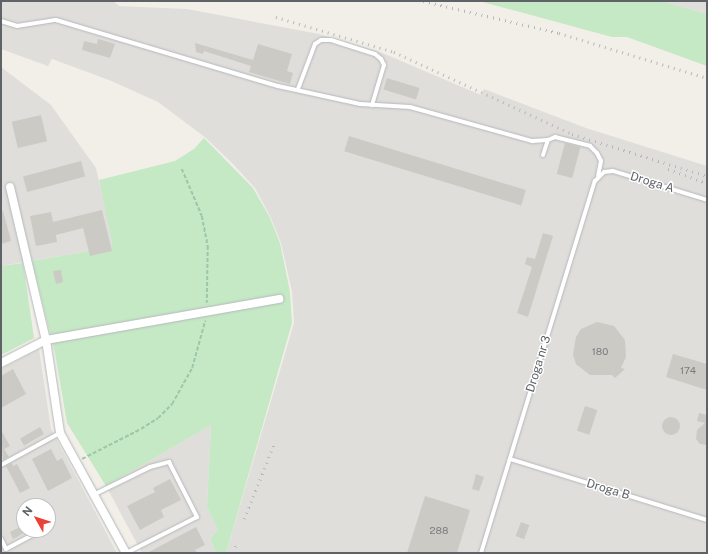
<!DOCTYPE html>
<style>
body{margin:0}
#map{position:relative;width:708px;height:554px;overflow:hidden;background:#f1efe8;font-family:"Public Sans",sans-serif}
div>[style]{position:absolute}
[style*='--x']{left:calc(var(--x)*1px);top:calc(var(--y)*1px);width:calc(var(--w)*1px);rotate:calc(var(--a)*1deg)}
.industrial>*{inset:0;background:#e0deda}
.green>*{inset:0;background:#c5e8c5}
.building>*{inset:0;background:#cccac5;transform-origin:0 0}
.round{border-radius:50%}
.path>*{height:1.5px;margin-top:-0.75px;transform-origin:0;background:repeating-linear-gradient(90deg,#9cc7a9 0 4px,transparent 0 6px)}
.roads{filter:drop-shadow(0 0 1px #b5b8bc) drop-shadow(0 0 1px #b5b8bc)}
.lane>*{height:4px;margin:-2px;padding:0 2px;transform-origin:2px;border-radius:2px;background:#fff}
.street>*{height:8px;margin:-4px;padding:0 4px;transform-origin:4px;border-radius:4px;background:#fff}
.rail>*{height:2.5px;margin-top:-1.25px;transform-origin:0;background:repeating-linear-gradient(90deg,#b6b7b8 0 1px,transparent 0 6px)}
span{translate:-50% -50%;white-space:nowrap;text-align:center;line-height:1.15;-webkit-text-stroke:3px #fff;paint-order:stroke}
.number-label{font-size:10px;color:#7a7d7f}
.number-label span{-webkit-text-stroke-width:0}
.street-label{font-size:12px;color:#5f6368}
.frame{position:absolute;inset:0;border:2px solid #5f6368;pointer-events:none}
.north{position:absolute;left:16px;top:498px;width:40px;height:40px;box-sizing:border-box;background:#fff;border:1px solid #bfc1c3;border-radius:50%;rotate:309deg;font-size:11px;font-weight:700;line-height:16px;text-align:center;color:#5f6368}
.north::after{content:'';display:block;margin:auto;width:14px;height:18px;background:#ea4335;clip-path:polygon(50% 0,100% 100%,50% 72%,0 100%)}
</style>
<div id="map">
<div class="industrial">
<i style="clip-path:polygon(1px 1px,113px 1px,119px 6px,187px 9px,319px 34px,380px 52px,481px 95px,484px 89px,586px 128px,707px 166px,707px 553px,226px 553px,294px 323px,292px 292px,281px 243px,270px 216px,255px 188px,233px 164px,206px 138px,158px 102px,109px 80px,52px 59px,48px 66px,1px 49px)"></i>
<i style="clip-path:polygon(662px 1px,707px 1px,707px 14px)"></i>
<i style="clip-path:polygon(1px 67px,51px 105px,96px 168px,114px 247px,1px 266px)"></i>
<i style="clip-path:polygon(evenodd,39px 349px,51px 429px,117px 553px,1px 553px,1px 369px,39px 349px,24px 506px,48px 506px,48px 530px,24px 530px,24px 506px)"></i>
<i style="clip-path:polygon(211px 425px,207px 507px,218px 530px,210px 538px,216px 553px,142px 553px,106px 486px)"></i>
</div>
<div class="green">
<i style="clip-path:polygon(479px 1px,662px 1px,707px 14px,707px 66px,627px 37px,612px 37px)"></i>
<i style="clip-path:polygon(204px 138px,253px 188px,269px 216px,280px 243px,290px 292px,292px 323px,226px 553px,216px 553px,210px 538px,218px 530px,207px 507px,211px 425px,106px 486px,67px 423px,55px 353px,32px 261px,113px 247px,99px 180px,175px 161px,194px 149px)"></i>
<i style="clip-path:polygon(23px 263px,34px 338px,1px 355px,1px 266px)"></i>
</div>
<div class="building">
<i style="clip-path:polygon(98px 39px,115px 44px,110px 58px,82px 50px,84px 41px,97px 44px)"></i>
<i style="clip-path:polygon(195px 43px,253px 60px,258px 44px,292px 54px,287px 71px,293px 73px,290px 84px,249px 72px,251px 66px,204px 51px,203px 54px,196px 52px)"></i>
<i style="left:387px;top:78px;width:34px;height:12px;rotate:17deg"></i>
<i style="left:41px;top:115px;width:27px;height:30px;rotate:77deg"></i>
<i style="left:349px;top:136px;width:185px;height:16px;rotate:17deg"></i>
<i style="left:565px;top:143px;width:16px;height:32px;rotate:15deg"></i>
<i style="left:81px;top:161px;width:16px;height:60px;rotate:75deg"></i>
<i style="clip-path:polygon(102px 210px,112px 251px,90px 256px,83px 228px,56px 235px,57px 242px,36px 246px,30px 216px,51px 212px,53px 222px)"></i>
<i style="clip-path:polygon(1px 211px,3px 211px,11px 241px,1px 244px)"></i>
<i style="clip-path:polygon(543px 233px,553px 236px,528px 317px,517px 313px,532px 267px,525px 264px,527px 257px,535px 259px)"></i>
<i style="clip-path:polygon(61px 270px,63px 282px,56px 284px,53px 271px)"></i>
<i style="clip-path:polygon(597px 322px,614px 326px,625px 340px,626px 357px,621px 368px,625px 369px,615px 378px,612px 375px,590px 375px,576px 364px,573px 355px,576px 337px,581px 329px)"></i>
<i style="clip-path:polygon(673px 354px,707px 364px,707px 390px,666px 377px)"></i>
<i style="clip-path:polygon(13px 369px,26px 394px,1px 408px,1px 376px)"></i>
<i style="left:585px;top:406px;width:13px;height:26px;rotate:18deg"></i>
<i style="clip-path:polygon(699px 413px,707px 415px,707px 445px,700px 444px,696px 439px,697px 430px,705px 423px,697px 421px)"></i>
<i class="round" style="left:662px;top:417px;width:18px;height:18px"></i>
<i style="left:40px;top:427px;width:8px;height:23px;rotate:60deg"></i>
<i style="clip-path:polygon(1px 430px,10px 446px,4px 449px,9px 457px,3px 460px)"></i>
<i style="clip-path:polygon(51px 449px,57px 461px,62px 458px,72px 478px,48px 491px,32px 459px)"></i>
<i style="clip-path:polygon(12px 463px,13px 466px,17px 464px,30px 488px,20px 493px,6px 466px)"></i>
<i style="clip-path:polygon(476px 474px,484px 477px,479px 491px,472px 489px)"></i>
<i style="clip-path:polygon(170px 479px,181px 500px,161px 510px,164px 517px,140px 530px,127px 506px,155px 492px,153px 488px)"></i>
<i style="clip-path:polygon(425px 496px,470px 510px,457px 553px,407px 553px)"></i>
<i style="left:521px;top:522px;width:9px;height:15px;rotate:21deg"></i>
<i style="clip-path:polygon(24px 525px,24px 533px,13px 539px,10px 532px)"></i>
<i style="clip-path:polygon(196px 527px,205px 545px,195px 550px,197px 553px,147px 553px)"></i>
</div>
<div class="path">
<i style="--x:182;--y:169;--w:51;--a:66.9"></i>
<i style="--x:202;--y:216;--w:31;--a:79"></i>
<i style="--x:208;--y:246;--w:57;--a:91"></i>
<i style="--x:82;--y:459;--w:66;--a:-27"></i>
<i style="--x:141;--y:429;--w:20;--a:-33"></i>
<i style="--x:158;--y:418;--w:20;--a:-45"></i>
<i style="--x:172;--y:404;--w:41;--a:-60.9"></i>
<i style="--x:192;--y:368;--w:49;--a:-74.5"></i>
</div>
<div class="roads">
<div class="lane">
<i style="--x:1;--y:21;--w:17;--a:17"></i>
<i style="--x:17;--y:26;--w:39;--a:-9"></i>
<i style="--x:56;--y:20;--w:232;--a:16.6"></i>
<i style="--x:278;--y:86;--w:84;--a:12.4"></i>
<i style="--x:360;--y:104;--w:50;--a:3.4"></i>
<i style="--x:410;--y:107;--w:127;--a:15.6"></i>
<i style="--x:532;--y:141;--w:16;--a:-4"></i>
<i style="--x:298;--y:89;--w:48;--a:-69.3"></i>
<i style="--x:315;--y:44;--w:7;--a:-34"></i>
<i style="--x:321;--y:40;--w:10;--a:0"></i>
<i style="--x:331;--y:40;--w:46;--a:17.7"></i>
<i style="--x:375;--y:54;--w:8;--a:40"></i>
<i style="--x:381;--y:59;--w:7;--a:63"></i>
<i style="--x:384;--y:65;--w:42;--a:106.7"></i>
<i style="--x:543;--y:155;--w:16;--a:-72"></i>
<i style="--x:548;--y:140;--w:8;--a:-23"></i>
<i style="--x:555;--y:137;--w:36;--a:14"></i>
<i style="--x:590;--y:146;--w:10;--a:45"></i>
<i style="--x:597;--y:153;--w:9;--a:63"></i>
<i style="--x:601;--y:161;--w:15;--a:101"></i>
<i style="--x:510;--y:459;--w:206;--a:17.2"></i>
<i style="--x:1;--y:465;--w:67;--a:-28.5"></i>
<i style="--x:95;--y:494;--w:61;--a:-26.1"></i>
<i style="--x:150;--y:467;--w:20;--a:-15"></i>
<i style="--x:169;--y:462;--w:62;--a:63"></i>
<i style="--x:197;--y:517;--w:80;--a:153.1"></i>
<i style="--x:1;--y:539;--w:11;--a:63"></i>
<i style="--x:6;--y:549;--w:34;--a:-28"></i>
<i style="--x:481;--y:553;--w:389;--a:-73"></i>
<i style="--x:595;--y:181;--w:13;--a:-45"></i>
<i style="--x:604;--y:172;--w:9;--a:-6"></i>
<i style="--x:613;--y:171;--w:98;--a:17.1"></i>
</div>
<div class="street">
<i style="--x:10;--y:187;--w:157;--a:76.8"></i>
<i style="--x:46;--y:340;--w:237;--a:-10"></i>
<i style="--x:1;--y:363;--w:51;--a:-27.1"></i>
<i style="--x:46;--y:340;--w:94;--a:81.4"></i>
<i style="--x:60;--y:433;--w:137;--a:61.2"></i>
</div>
</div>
<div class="rail">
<i style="--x:423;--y:1;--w:140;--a:13.2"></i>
<i style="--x:559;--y:33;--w:155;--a:16.9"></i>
<i style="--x:276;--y:17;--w:123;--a:16.5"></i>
<i style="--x:394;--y:52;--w:196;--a:24.7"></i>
<i style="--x:572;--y:134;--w:141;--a:17.3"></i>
<i style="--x:668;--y:169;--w:41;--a:19.7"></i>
<i style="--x:244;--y:519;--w:81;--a:-68.2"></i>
<i style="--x:234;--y:553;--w:10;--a:-79"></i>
</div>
<div class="number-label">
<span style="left:600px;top:352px">180</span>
<span style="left:688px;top:371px">174</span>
<span style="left:439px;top:531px">288</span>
</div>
<div class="street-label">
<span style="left:652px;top:183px;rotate:17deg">Droga A</span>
<span style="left:539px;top:364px;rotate:-73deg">Droga nr 3</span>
<span style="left:608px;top:490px;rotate:17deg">Droga B</span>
</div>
<div class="frame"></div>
<div class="north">N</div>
</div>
